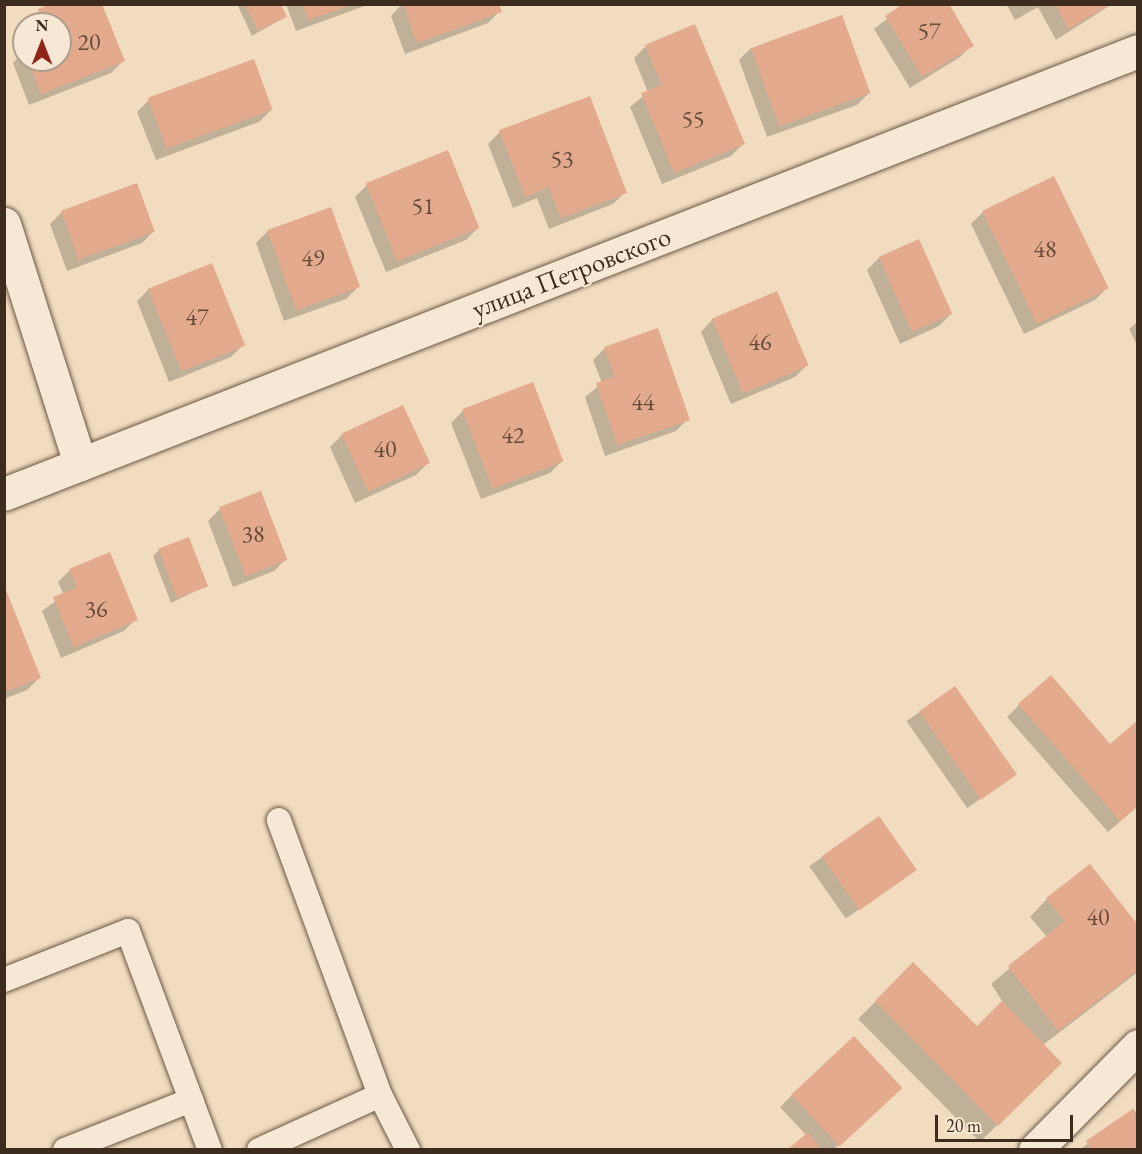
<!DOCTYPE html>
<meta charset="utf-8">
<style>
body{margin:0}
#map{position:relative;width:1142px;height:1154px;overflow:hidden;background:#f2dcbf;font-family:"EB Garamond",serif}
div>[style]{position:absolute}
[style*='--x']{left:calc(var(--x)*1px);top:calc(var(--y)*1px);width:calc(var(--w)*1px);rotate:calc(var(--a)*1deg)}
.shadow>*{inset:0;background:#0003;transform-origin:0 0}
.building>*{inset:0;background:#e3aa8e;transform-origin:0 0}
.roads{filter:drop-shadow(0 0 2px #6a5846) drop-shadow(0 0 2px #6a5846)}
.lane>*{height:24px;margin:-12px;padding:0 12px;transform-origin:12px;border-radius:12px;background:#f7e8d5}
.street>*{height:33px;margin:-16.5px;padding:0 16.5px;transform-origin:16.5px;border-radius:16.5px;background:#f7e8d5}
span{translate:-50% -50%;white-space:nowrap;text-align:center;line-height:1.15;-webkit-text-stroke:4.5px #f7e8d5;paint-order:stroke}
.number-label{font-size:24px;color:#664c39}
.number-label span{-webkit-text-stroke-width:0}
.street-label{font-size:27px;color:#3d2c1d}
.frame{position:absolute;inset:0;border:6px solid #3d2c1d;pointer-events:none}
.north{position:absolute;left:12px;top:12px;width:60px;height:60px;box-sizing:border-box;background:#f7e8d5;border:2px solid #ad9d8b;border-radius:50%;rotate:0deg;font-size:16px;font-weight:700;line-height:24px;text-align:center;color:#3d2c1d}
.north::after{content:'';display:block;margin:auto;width:21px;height:27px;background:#8f2418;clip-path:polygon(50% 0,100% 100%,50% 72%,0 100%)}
.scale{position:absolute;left:935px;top:1115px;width:138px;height:27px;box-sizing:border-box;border:3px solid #3d2c1d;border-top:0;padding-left:8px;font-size:18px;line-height:21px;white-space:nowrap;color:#3d2c1d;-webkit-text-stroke:4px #f7e8d5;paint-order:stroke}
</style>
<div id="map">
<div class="shadow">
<i style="clip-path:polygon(237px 4px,279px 4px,285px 17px,252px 36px)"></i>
<i style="clip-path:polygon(286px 4px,370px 4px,296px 31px)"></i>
<i style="clip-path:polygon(402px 4px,498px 4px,500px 11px,488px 23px,405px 54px,391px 16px)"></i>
<i style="clip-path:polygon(906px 4px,972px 45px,960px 57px,910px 88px,874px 29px)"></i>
<i style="clip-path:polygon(1006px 4px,1112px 4px,1056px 40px,1038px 7px,1015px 20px)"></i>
<i style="clip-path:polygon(39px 11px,123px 61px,111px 73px,29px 105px,13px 63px,24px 51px,24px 60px,60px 60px,60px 24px,28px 24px)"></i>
<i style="clip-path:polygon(646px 46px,743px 144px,731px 156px,662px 184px,630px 107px,648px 92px,634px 58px)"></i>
<i style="clip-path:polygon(751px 48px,869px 93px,857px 105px,767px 137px,739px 60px)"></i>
<i style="clip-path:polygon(149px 100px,271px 110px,259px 122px,156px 160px,137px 112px)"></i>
<i style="clip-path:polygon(500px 132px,625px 192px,613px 204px,549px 229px,537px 198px,513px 208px,488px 144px)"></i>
<i style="clip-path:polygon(367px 185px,478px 228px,466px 240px,386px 272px,355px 197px)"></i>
<i style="clip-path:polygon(62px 212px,154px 231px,142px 243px,67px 271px,50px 224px)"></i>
<i style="clip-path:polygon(983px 212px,1107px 288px,1095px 300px,1024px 334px,971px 224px)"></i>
<i style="clip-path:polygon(268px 231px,358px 287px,346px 299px,284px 321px,256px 243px)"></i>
<i style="clip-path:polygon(879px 258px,951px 314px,939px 326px,900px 344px,867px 270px)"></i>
<i style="clip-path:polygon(149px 289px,243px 345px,231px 357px,169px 382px,137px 301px)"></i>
<i style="clip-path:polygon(712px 320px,807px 365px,795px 377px,731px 404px,701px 332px)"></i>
<i style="clip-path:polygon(1138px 321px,1138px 347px,1129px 329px)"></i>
<i style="clip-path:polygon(605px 348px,688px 419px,676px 431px,605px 456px,585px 397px,602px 383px,593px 360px)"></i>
<i style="clip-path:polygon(402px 407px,428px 463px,416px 475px,355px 503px,330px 447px,342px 435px)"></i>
<i style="clip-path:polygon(463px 411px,562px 461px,550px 473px,481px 499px,451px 423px)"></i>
<i style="clip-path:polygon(260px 493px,286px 559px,274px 571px,233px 587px,208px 521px,220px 509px)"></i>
<i style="clip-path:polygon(159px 550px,206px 586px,171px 603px,153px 556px)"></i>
<i style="clip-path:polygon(70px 570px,136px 619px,124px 631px,61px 658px,42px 611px,64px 595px,58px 582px)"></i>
<i style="clip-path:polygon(4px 589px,39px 678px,27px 690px,4px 699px)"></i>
<i style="left:954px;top:688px;width:106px;height:58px;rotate:55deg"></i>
<i style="clip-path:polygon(1019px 705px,1110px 746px,1138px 806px,1108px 832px,1007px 717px)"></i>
<i style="left:878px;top:818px;width:64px;height:84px;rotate:55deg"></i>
<i style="clip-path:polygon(1047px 899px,1138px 927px,1138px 972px,1043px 1045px,1060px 1063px,980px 1142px,858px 1019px,913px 964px,977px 1028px,1009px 1011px,991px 984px,1047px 937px,1030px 917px)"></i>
<i style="clip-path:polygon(792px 1095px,888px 1099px,833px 1150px,789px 1150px,806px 1135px,780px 1107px)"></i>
<i style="clip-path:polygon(1134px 1110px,1138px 1115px,1138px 1150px,1079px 1150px)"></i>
</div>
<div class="building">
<i style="clip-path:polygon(51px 4px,102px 4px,125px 61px,41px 94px,28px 60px,60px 60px,60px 24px,44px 24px,38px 9px)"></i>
<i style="clip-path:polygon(245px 4px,281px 4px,287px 17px,258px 31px)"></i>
<i style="clip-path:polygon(403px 4px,499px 4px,502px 12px,417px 43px)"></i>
<i style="clip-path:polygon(903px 4px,949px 4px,974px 46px,922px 77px,885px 16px)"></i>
<i style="clip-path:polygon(1055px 4px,1111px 4px,1068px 29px)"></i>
<i style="clip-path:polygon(302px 5px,351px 5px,308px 20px)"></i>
<i style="left:842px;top:15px;width:83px;height:97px;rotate:70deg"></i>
<i style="clip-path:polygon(695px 24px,745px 144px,674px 173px,641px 93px,662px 85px,645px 45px)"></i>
<i style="left:254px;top:59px;width:54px;height:113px;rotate:70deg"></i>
<i style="clip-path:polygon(590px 96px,627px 193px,561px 218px,549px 187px,525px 197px,499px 130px)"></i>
<i style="left:448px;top:150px;width:84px;height:89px;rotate:68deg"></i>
<i style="left:1054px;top:176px;width:125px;height:80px;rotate:64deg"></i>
<i style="left:137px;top:183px;width:52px;height:81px;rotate:70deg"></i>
<i style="left:331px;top:207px;width:85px;height:68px;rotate:70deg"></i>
<i style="left:919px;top:239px;width:82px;height:44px;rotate:66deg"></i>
<i style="left:212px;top:263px;width:89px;height:69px;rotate:68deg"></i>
<i style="left:777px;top:291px;width:81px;height:71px;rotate:67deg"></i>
<i style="clip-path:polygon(658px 328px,690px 420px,617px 445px,596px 383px,615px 377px,604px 347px)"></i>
<i style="left:533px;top:382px;width:85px;height:76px;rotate:69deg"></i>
<i style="left:403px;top:405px;width:64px;height:68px;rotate:65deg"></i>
<i style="left:261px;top:491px;width:74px;height:45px;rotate:69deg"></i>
<i style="left:189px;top:537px;width:53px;height:33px;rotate:69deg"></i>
<i style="clip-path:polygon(110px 552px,138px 620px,74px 647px,53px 597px,77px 587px,69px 569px)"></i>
<i style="clip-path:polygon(4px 585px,41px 678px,4px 692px)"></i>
<i style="clip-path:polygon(1051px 675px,1110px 744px,1138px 720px,1138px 806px,1120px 821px,1018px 704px)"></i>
<i style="left:955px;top:686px;width:108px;height:44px;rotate:55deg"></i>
<i style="left:879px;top:816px;width:66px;height:70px;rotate:55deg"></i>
<i style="clip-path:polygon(1090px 864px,1138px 925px,1138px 970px,1058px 1031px,1008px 966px,1065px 921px,1046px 898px)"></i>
<i style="clip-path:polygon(913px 962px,977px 1026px,1002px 1001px,1062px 1063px,998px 1126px,875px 1001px)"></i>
<i style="left:854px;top:1036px;width:71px;height:86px;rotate:47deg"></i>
<i style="clip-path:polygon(1134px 1108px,1138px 1150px,1092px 1150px,1086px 1141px)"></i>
<i style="clip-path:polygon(808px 1132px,822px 1150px,787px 1150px)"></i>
</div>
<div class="roads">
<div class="lane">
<i style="--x:4;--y:980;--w:133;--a:-21.6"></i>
<i style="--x:128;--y:931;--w:234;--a:69.5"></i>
<i style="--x:380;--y:1095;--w:62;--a:63"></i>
<i style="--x:65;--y:1150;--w:136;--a:-21.6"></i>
<i style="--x:259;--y:1150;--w:133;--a:-24.4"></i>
<i style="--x:380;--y:1095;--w:293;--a:-110.2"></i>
</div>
<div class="street">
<i style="--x:4;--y:224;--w:252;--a:72.4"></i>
<i style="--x:4;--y:494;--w:1217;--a:-21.34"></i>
<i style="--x:1035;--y:1150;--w:146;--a:-45.3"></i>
</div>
</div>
<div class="number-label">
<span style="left:929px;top:31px">57</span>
<span style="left:89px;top:42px">20</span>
<span style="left:693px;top:119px">55</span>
<span style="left:562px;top:159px">53</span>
<span style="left:423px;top:206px">51</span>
<span style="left:1045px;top:249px">48</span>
<span style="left:313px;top:258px">49</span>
<span style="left:197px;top:317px">47</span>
<span style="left:760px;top:342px">46</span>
<span style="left:643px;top:402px">44</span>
<span style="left:513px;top:435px">42</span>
<span style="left:385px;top:449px">40</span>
<span style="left:253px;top:534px">38</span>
<span style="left:96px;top:609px">36</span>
<span style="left:1098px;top:917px">40</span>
</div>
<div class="street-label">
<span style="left:571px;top:272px;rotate:-21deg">улица Петровского</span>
</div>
<div class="frame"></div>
<div class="north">N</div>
<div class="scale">20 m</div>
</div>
